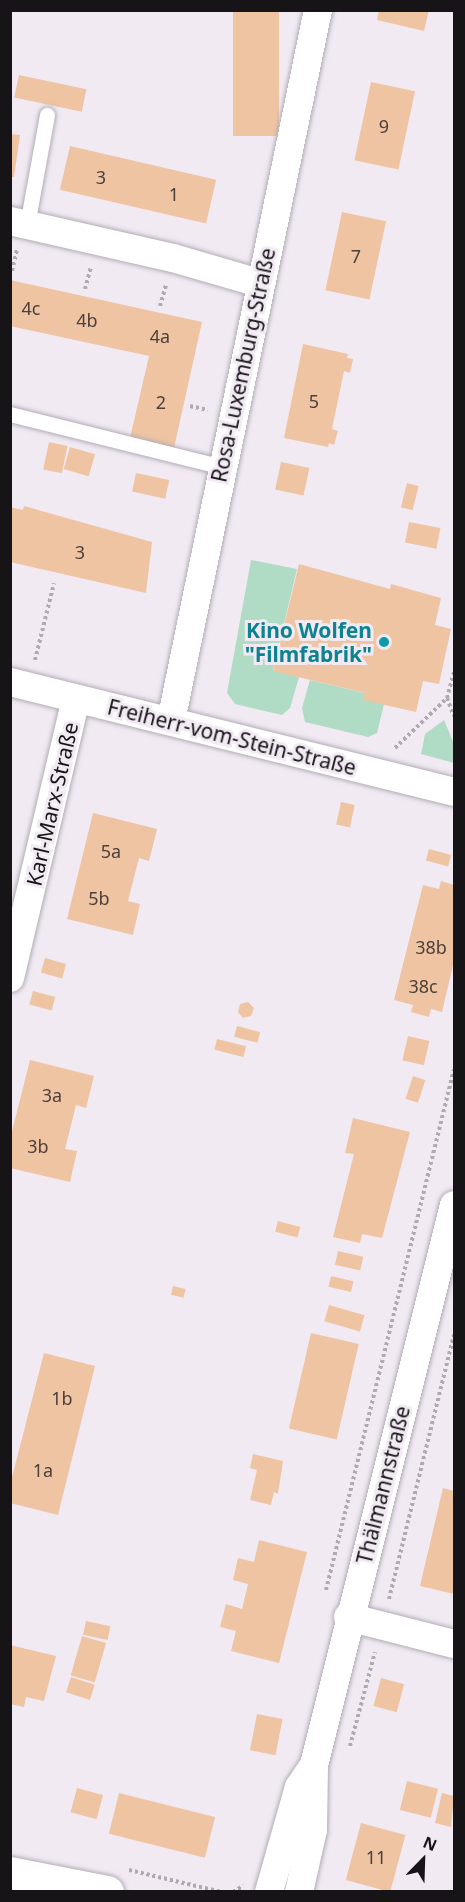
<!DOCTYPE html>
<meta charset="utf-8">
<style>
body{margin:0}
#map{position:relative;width:465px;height:1902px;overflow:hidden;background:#f1eaf3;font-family:"Noto Sans",sans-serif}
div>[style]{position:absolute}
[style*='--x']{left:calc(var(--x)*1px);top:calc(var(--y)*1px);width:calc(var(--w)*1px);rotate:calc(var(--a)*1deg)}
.green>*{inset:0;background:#b0dbc5}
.building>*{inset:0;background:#efc4a3;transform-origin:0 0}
.path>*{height:4px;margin-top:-2px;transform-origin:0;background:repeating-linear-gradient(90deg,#afa9b1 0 3px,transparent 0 6px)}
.roads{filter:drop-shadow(0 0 2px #b3acb5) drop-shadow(0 0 2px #b3acb5)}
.lane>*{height:15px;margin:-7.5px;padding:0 7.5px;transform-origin:7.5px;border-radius:7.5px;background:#fff}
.street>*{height:28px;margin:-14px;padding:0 14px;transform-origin:14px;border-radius:14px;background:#fff}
.secondary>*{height:33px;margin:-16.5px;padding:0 16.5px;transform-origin:16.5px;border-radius:16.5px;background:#fff}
.dots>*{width:16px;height:16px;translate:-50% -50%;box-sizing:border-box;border:3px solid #f1eaf3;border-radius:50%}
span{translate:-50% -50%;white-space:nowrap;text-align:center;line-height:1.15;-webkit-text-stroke:6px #f1eaf3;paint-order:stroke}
.number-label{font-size:18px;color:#4d403a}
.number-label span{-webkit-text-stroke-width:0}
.street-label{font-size:21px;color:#171417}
.culture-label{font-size:21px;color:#0d838f;font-weight:700}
.right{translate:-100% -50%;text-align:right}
.frame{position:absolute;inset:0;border:12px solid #171417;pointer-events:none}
.north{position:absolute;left:393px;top:1830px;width:60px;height:60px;-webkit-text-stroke:4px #f1eaf3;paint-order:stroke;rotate:23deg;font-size:16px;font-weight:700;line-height:24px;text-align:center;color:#171417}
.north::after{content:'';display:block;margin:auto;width:21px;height:27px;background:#171417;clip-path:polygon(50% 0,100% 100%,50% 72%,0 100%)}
</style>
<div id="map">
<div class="green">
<i style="clip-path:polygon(251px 560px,297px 569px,273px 670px,299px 677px,290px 708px,282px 715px,235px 704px,227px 693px)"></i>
<i style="clip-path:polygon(310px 680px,365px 693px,384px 704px,377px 733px,368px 737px,305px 722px,302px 708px)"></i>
<i style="clip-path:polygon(444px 720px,454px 744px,454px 763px,421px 754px,425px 734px)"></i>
</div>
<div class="building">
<i style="left:233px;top:10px;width:46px;height:126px"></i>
<i style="clip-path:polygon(379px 10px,429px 10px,424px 31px,377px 20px)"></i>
<i style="left:19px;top:75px;width:69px;height:23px;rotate:12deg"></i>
<i style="left:371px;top:82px;width:45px;height:80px;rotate:12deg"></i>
<i style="clip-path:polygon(10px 134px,20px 135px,14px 177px,10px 177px)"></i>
<i style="left:70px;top:146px;width:150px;height:45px;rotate:13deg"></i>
<i style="left:342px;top:212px;width:45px;height:80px;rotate:12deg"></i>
<i style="clip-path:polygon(10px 280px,202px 322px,174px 448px,130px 438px,149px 356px,10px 326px)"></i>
<i style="clip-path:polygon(303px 344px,348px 354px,347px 358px,353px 359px,350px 373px,344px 371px,332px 429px,338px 431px,334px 445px,329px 443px,328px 447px,284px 438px)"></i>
<i style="left:49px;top:442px;width:19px;height:28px;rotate:12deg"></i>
<i style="left:70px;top:447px;width:26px;height:23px;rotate:16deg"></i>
<i style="left:281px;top:462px;width:29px;height:28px;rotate:12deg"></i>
<i style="left:136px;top:473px;width:34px;height:19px;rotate:12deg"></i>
<i style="left:407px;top:483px;width:12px;height:25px;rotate:14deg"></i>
<i style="clip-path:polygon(24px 506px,152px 542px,146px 593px,10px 562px,10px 507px,23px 510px)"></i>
<i style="left:409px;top:522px;width:32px;height:21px;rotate:11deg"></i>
<i style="clip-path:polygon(299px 564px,390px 589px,391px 584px,441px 598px,435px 625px,451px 629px,439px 684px,423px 681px,416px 712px,363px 700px,365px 693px,273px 671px)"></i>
<i style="left:341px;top:802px;width:14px;height:23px;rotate:12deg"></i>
<i style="clip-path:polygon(93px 813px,157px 829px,149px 861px,139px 858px,128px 901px,140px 904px,133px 935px,67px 919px)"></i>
<i style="left:429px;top:849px;width:23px;height:12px;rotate:15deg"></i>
<i style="clip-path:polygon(441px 881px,454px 885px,454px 961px,442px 1012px,431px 1009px,429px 1017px,411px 1012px,413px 1005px,394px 1000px,423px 885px,439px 889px)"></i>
<i style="left:45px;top:958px;width:22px;height:15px;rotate:16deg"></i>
<i style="left:33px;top:991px;width:23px;height:14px;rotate:15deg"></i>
<i style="clip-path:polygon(248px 1002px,254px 1008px,251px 1016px,243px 1018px,238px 1012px,240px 1004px)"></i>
<i style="left:237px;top:1026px;width:24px;height:11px;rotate:15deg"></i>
<i style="left:408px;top:1036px;width:22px;height:25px;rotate:13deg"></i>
<i style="left:217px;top:1039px;width:30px;height:11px;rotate:14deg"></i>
<i style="clip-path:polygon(30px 1060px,94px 1076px,86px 1108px,76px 1105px,65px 1149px,77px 1151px,70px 1182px,10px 1168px,10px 1139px)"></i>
<i style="left:413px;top:1076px;width:13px;height:24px;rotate:18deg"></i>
<i style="clip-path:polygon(353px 1118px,410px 1132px,382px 1238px,362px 1234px,360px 1243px,333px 1237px,354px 1154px,345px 1153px)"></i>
<i style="left:278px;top:1221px;width:23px;height:11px;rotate:15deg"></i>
<i style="left:338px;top:1251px;width:26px;height:14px;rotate:13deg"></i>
<i style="left:331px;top:1276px;width:23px;height:11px;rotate:13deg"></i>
<i style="left:173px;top:1286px;width:13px;height:9px;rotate:13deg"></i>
<i style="left:329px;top:1305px;width:37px;height:17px;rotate:16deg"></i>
<i style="left:311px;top:1333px;width:49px;height:98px;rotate:13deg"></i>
<i style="clip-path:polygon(44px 1353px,95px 1366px,58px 1515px,10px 1503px,10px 1485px)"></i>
<i style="clip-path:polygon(253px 1454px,283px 1461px,278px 1494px,274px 1492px,271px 1505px,250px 1500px,257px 1470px,250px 1468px)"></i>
<i style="clip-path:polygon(443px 1488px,454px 1491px,454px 1594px,420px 1586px)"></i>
<i style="clip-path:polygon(259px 1540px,307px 1552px,279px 1663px,231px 1651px,236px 1631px,220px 1627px,226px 1604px,242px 1609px,248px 1584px,233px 1580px,238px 1558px,254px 1562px)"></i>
<i style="left:86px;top:1621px;width:25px;height:14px;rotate:12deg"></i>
<i style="left:82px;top:1636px;width:25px;height:41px;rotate:16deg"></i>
<i style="clip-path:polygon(10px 1645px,56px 1656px,44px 1701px,26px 1697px,24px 1707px,10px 1704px)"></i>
<i style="left:71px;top:1677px;width:25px;height:16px;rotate:18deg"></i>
<i style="left:381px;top:1678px;width:24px;height:29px;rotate:15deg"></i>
<i style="left:257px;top:1714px;width:26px;height:37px;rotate:11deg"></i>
<i style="left:407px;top:1781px;width:32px;height:30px;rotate:14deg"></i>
<i style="left:77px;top:1788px;width:27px;height:25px;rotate:15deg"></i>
<i style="left:119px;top:1793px;width:99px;height:42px;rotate:14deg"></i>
<i style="clip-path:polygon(442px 1793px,454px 1796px,451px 1827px,435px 1823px)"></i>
<i style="left:361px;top:1823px;width:46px;height:59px;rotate:15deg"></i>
</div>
<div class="path">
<i style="--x:12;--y:271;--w:22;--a:-77"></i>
<i style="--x:85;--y:289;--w:23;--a:-75"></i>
<i style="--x:160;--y:306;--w:22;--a:-74"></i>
<i style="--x:190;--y:406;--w:18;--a:13"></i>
<i style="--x:35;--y:660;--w:79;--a:-76.1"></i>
<i style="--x:454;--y:672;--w:27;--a:105"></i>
<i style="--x:447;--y:698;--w:19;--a:69"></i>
<i style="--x:395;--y:748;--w:72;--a:-43.9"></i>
<i style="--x:326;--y:1590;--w:536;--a:-76.2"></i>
<i style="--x:389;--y:1599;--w:272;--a:-76.2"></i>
<i style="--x:350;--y:1746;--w:97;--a:-75.1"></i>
<i style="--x:129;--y:1870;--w:95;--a:13.4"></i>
<i style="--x:233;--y:1892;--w:12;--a:-31"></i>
</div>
<div class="roads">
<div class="lane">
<i style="--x:27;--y:225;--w:112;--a:-79.7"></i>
<i style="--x:10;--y:414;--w:219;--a:14"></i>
</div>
<div class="street">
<i style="--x:10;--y:221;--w:167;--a:12.8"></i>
<i style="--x:173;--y:258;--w:90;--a:16.2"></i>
<i style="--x:10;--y:682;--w:457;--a:13.9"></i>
<i style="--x:171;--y:721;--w:726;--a:-78.32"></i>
<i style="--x:10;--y:978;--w:287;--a:-76.7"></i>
<i style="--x:348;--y:1617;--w:109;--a:14.3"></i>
<i style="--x:269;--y:1892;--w:109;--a:-74.1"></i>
<i style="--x:299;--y:1787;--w:22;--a:-56"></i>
<i style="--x:299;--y:1892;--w:64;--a:-77.3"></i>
<i style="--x:313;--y:1830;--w:65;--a:-89.1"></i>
<i style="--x:314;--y:1765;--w:577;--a:-75.96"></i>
</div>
<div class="secondary">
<i style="--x:10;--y:1873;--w:99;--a:11.1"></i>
</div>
</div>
<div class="dots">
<i style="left:384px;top:642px;background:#0f9aa8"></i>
</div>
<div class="number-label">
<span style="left:384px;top:126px">9</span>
<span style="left:101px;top:177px">3</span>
<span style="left:174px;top:194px">1</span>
<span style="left:356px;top:256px">7</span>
<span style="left:31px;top:308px">4c</span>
<span style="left:87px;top:320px">4b</span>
<span style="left:160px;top:336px">4a</span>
<span style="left:314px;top:401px">5</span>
<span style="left:161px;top:402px">2</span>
<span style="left:80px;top:552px">3</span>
<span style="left:111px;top:851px">5a</span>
<span style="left:99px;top:898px">5b</span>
<span style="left:431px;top:947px">38b</span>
<span style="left:423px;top:986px">38c</span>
<span style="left:52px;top:1095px">3a</span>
<span style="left:38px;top:1146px">3b</span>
<span style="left:62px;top:1398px">1b</span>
<span style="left:43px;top:1470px">1a</span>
<span style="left:376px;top:1857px">11</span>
</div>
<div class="street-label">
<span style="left:243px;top:365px;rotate:-78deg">Rosa-Luxemburg-Straße</span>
<span style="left:232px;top:737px;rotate:14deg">Freiherr-vom-Stein-Straße</span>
<span style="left:52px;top:804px;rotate:-77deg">Karl-Marx-Straße</span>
<span style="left:383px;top:1485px;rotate:-76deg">Thälmannstraße</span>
</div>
<div class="culture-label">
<span class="right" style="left:372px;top:642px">Kino Wolfen<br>"Filmfabrik"</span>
</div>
<div class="frame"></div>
<div class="north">N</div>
</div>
